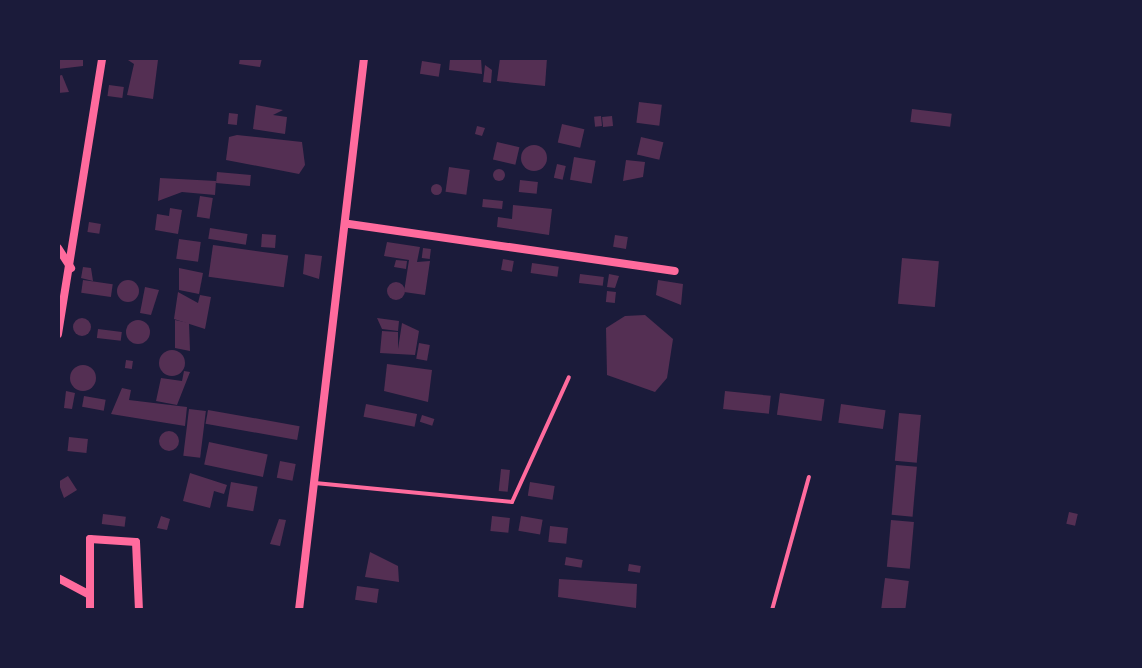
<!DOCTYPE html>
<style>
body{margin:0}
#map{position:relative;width:1142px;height:668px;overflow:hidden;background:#1b1b3a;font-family:Overpass,sans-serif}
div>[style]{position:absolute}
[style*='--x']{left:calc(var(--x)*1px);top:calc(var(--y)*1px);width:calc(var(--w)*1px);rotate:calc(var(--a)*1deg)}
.building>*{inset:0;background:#542f53;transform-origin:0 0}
.round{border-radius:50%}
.service>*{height:4px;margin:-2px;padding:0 2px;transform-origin:2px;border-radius:2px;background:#ff6b9d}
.minor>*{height:8px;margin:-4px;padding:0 4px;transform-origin:4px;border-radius:4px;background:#ff6b9d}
span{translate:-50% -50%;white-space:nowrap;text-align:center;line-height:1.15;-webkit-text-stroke:8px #1b1b3a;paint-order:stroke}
.frame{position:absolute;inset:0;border:60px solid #1b1b3a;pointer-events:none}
</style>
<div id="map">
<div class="building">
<i style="clip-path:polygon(58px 58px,83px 58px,83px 66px,58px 69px)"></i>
<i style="clip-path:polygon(125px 58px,158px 60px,153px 99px,127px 95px,134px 64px)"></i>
<i style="clip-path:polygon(240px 58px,262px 58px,260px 67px,239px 64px)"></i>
<i style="clip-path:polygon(481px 58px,482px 74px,449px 70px,450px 59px)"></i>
<i style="clip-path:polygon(500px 58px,547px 58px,545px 86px,497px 81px)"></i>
<i style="left:422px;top:61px;width:19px;height:13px;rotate:9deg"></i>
<i style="clip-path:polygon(485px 65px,492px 70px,491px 83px,483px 82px)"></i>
<i style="clip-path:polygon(62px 75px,69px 92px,58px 93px,58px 76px)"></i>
<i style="left:109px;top:85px;width:15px;height:11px;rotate:8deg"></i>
<i style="left:639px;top:102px;width:23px;height:21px;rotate:7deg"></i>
<i style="clip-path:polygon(256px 105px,283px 110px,273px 115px,287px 117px,285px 134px,253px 129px)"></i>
<i style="left:912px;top:109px;width:40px;height:13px;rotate:7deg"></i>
<i style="left:229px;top:113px;width:9px;height:11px;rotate:6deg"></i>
<i style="left:601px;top:116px;width:10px;height:7px;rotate:84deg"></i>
<i style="left:612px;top:116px;width:10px;height:10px;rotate:84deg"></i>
<i style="left:562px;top:124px;width:23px;height:19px;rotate:13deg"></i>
<i style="clip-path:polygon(477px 126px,485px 128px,482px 136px,475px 134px)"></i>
<i style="clip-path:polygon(237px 135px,302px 142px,305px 165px,299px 174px,226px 160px,229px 137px)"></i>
<i style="left:641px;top:137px;width:23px;height:18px;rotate:13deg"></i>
<i style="left:497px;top:142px;width:23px;height:18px;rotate:13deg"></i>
<i class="round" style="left:521px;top:145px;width:26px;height:26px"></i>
<i style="left:574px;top:157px;width:22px;height:23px;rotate:10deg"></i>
<i style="clip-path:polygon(626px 160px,645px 162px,643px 177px,623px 181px)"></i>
<i style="left:557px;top:164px;width:9px;height:14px;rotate:13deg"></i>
<i style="left:449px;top:167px;width:21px;height:25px;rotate:8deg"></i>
<i class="round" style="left:493px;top:169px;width:12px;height:12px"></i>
<i style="left:217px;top:172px;width:34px;height:11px;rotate:5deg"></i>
<i style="clip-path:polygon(160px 178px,216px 181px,215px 195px,182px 192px,158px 201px)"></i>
<i style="left:520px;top:180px;width:18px;height:12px;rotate:6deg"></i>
<i class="round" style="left:430.5px;top:183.5px;width:11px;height:11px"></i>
<i style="left:200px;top:196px;width:13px;height:21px;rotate:9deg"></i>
<i style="left:483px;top:199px;width:20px;height:8px;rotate:6deg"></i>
<i style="clip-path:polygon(513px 205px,552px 209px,549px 235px,497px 227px,498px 217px,512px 219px)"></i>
<i style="clip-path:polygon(170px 208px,182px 210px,178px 234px,155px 230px,157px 214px,169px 216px)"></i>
<i style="left:89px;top:222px;width:12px;height:10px;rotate:9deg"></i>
<i style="left:210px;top:228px;width:38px;height:11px;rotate:9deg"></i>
<i style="left:262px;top:234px;width:14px;height:13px;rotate:4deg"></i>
<i style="left:615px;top:235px;width:13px;height:12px;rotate:9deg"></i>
<i style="left:179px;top:239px;width:22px;height:20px;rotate:8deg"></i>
<i style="clip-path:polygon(387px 242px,420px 247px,417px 262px,430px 261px,425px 295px,404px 292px,409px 260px,384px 256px)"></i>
<i style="left:213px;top:245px;width:76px;height:32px;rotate:8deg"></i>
<i style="left:423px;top:248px;width:8px;height:10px;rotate:7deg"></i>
<i style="clip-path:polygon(305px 254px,322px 256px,319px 279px,303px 274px)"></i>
<i style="left:902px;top:258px;width:37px;height:46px;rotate:5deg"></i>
<i style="left:503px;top:259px;width:11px;height:11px;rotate:10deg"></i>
<i style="clip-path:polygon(396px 260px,407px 261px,406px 269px,394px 267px)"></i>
<i style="left:532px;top:263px;width:27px;height:10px;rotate:8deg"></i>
<i style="clip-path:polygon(83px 267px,91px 268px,93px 281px,81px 278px)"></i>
<i style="clip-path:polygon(179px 268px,203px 273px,199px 294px,179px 290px)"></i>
<i style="left:580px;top:274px;width:24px;height:9px;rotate:7deg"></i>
<i style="clip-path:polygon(609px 274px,619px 276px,615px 288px,607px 287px)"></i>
<i style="left:83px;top:280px;width:30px;height:13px;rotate:8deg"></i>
<i style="clip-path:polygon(658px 280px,683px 284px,681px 305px,656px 295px)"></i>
<i class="round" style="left:117px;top:280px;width:22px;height:22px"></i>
<i class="round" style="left:387px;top:282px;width:18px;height:18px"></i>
<i style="clip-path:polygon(145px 287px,159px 290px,151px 315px,140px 313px)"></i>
<i style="left:607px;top:291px;width:9px;height:11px;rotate:6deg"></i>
<i style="clip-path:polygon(178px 292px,198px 303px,200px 295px,211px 297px,205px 329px,174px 319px)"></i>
<i style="clip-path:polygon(645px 315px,673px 339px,667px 378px,655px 392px,607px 375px,606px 328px,625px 316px)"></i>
<i style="clip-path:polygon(377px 318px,399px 321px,398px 331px,382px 329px)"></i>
<i class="round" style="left:73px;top:318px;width:18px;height:18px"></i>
<i class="round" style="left:126px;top:320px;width:24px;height:24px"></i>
<i style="clip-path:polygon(175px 320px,189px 323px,190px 351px,175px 348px)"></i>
<i style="clip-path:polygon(402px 323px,419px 331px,415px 355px,380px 353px,382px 331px,398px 332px,398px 349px)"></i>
<i style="left:98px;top:329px;width:24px;height:9px;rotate:7deg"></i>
<i style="left:419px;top:343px;width:11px;height:16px;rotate:10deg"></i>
<i class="round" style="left:159px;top:350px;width:26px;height:26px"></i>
<i style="left:126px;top:360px;width:7px;height:8px;rotate:8deg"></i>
<i style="clip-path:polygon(387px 364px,432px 370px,428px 402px,384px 391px)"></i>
<i class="round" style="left:70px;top:365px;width:26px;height:26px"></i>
<i style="clip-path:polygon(184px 371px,190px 372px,177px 405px,156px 401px,161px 378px,182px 381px)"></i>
<i style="clip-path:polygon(122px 388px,131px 390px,129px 400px,187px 407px,185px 426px,111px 414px)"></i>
<i style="clip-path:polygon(66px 391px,75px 393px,72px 409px,64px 408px)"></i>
<i style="left:725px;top:391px;width:46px;height:18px;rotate:6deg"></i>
<i style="left:780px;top:393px;width:45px;height:22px;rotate:8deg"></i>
<i style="left:84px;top:396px;width:22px;height:11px;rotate:10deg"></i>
<i style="left:366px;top:404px;width:52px;height:13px;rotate:11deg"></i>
<i style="left:841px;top:404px;width:45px;height:19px;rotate:8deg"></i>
<i style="left:189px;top:409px;width:17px;height:47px;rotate:7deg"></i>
<i style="left:208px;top:410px;width:93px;height:14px;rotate:10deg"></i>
<i style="left:899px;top:413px;width:22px;height:48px;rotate:5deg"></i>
<i style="left:422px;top:415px;width:13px;height:7px;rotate:18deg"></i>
<i class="round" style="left:159px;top:431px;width:20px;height:20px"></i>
<i style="left:69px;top:437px;width:19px;height:14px;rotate:6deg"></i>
<i style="left:209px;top:442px;width:60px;height:23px;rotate:12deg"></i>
<i style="left:280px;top:461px;width:16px;height:17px;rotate:11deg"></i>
<i style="left:896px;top:465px;width:21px;height:50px;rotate:5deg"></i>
<i style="left:501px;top:469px;width:9px;height:22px;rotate:6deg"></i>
<i style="clip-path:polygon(190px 473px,227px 485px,224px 494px,214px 491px,210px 508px,183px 501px)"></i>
<i style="clip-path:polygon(68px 476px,77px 490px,64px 498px,58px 482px)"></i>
<i style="left:231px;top:482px;width:27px;height:25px;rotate:10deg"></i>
<i style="left:530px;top:482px;width:25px;height:14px;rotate:9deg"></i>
<i style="left:1069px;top:512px;width:9px;height:12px;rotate:13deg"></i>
<i style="left:103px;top:514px;width:23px;height:10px;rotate:7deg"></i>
<i style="clip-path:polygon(161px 516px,170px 519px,167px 530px,157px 528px)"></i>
<i style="left:492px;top:516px;width:18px;height:15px;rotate:6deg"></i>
<i style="left:521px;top:516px;width:22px;height:15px;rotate:10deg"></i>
<i style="clip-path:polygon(279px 519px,286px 520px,280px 546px,270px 544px)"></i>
<i style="left:891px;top:520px;width:23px;height:47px;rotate:5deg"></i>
<i style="left:550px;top:526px;width:18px;height:16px;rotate:6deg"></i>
<i style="clip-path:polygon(370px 552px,398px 566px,399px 582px,365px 577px)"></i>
<i style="left:566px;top:557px;width:17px;height:8px;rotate:10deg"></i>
<i style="left:629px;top:564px;width:12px;height:7px;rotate:9deg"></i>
<i style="left:885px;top:578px;width:24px;height:32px;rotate:7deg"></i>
<i style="clip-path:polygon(559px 579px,637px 584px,636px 608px,558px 597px)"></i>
<i style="left:357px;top:586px;width:22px;height:14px;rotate:8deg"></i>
</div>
<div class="service">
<i style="--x:315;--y:483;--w:198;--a:5.5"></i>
<i style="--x:512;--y:502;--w:137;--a:-65.5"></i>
<i style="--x:772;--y:610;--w:138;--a:-74.5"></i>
</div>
<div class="minor">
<i style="--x:349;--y:224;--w:329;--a:8.2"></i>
<i style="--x:58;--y:248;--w:24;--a:57"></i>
<i style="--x:58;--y:334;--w:279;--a:-80.9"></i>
<i style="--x:58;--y:578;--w:36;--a:28"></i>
<i style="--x:90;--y:610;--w:71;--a:-90"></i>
<i style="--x:90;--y:539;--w:46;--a:3.7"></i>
<i style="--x:136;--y:542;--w:68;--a:87.5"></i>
<i style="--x:299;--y:610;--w:556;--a:-83.28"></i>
</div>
<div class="frame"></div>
</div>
